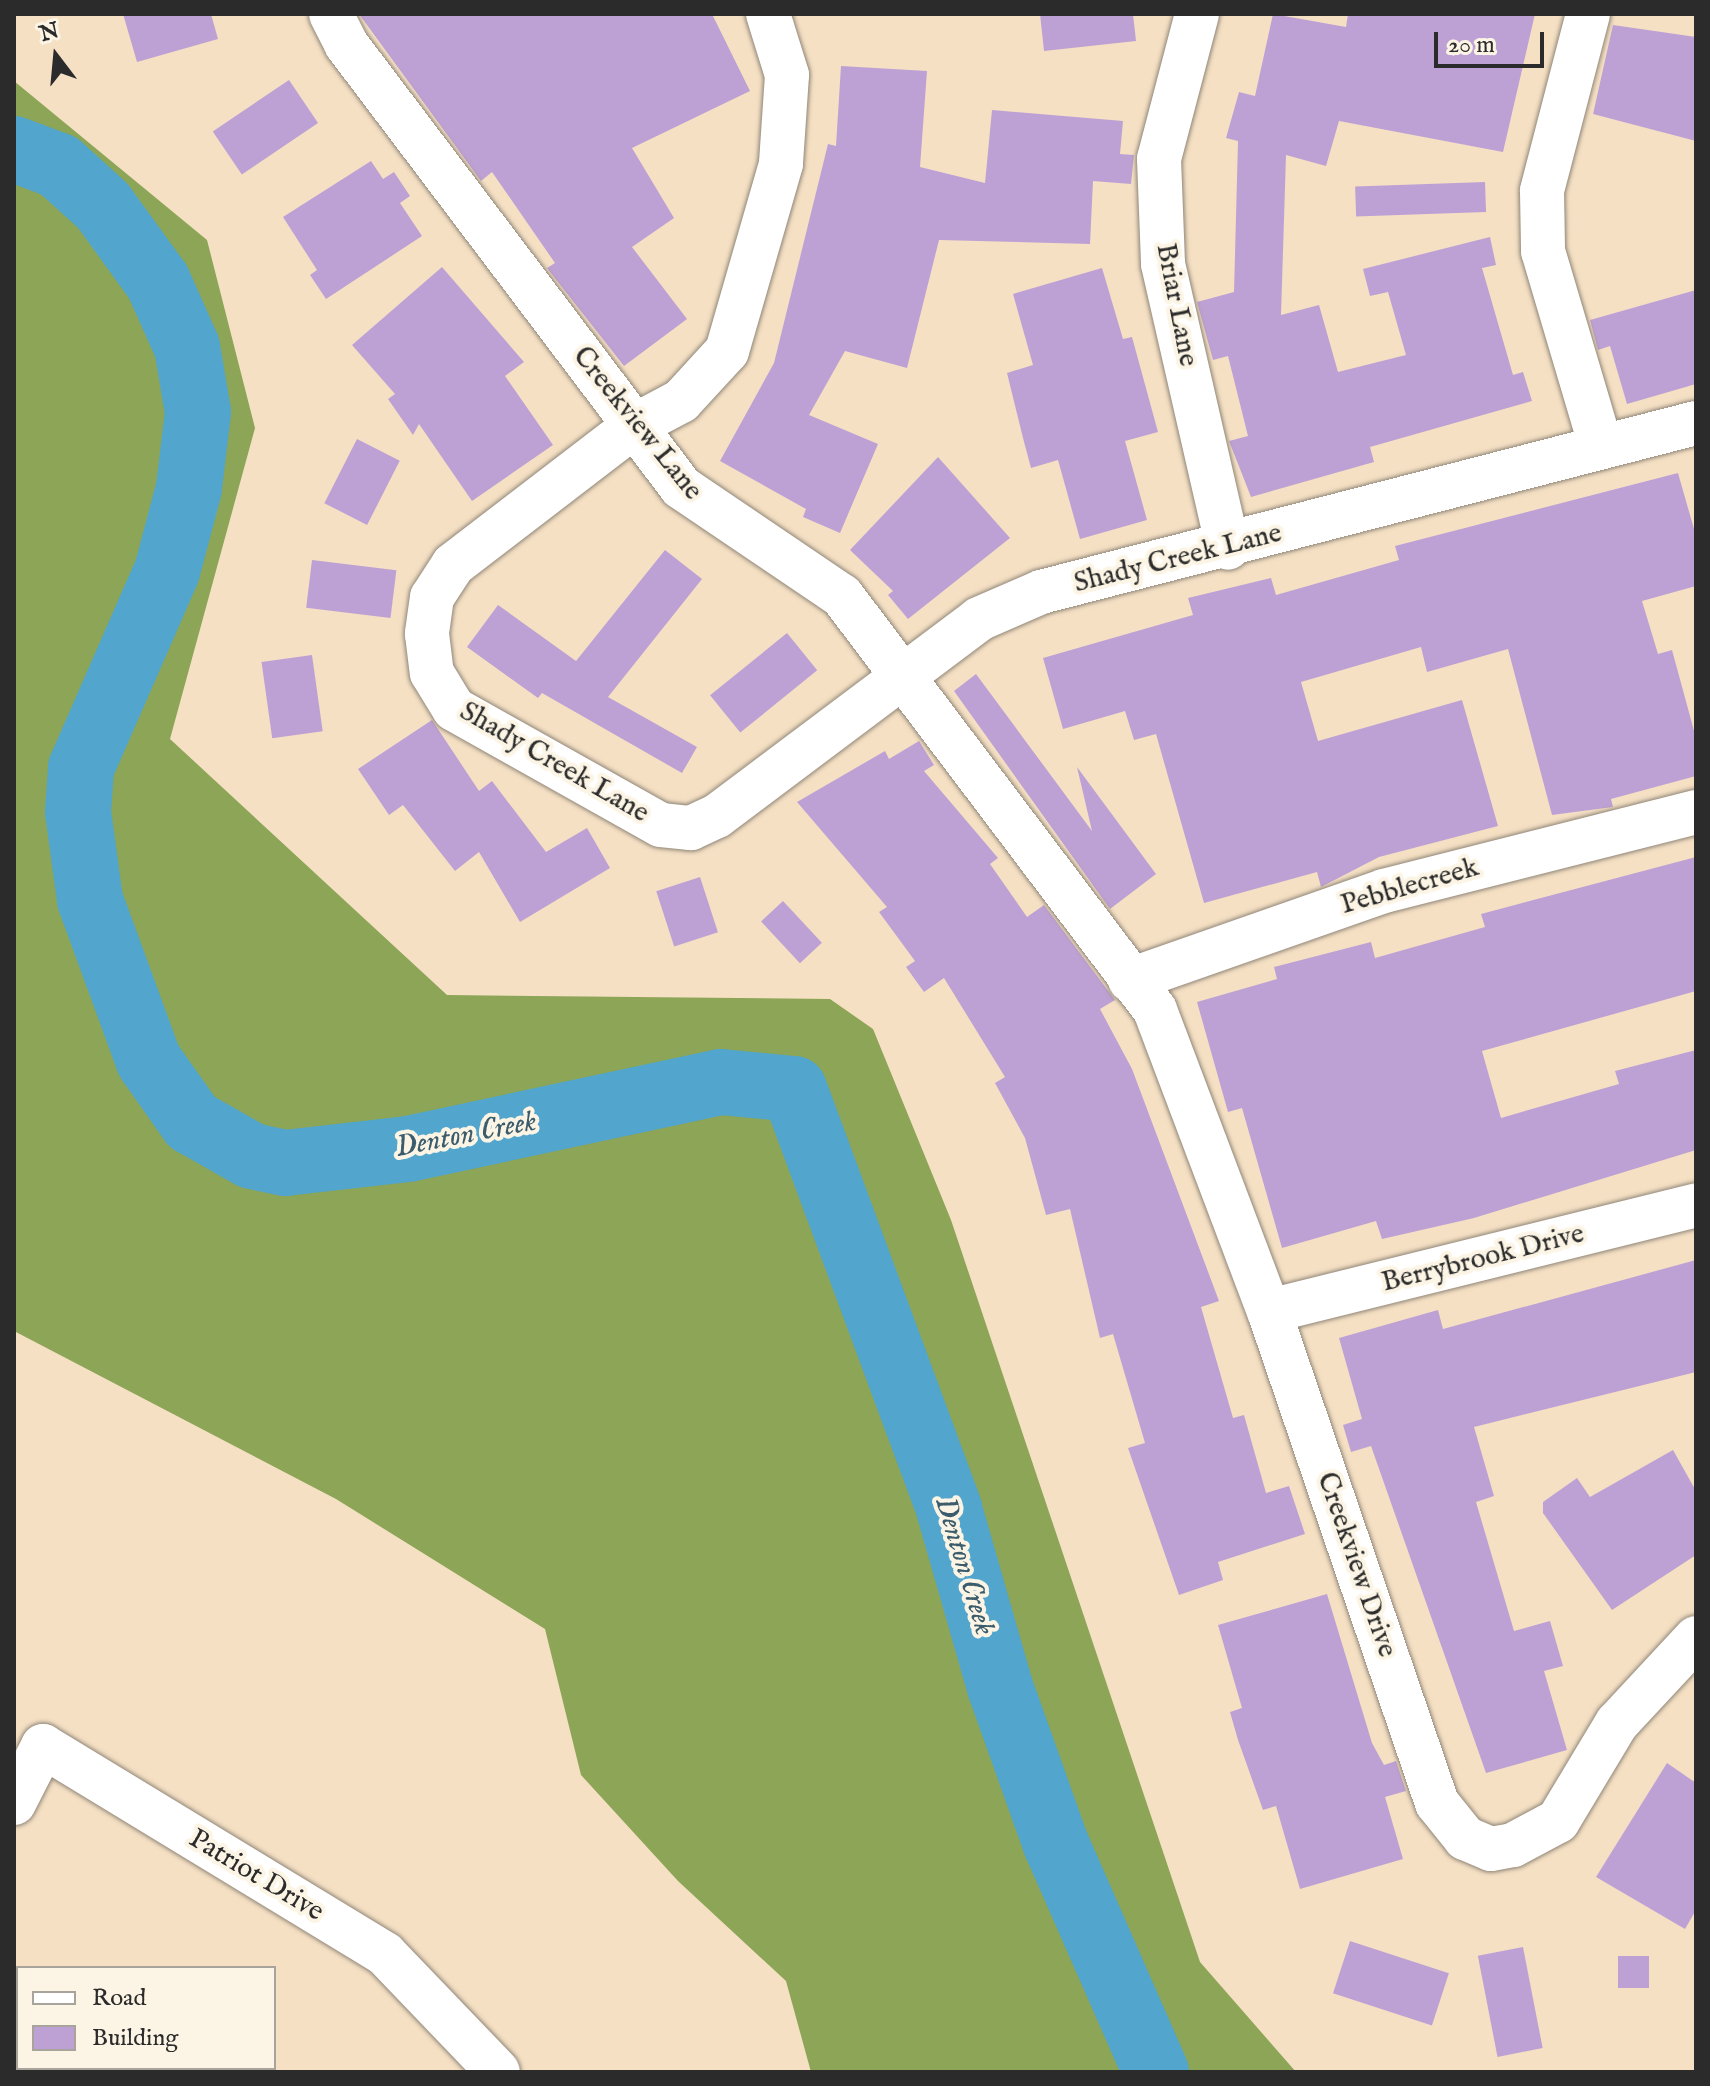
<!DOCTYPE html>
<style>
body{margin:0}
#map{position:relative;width:1710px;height:2086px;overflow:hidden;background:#f5e0c4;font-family:"IM FELL English",serif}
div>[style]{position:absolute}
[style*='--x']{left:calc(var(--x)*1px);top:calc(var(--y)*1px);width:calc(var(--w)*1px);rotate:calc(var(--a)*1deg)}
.forest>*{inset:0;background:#8ca556}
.river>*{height:66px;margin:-33px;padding:0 33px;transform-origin:33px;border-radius:33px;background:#52a5cd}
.building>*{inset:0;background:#bea1d4;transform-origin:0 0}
.roads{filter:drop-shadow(0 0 2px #908678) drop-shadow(0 0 2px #908678)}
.minor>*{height:44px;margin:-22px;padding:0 22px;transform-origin:22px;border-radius:22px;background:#fff}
span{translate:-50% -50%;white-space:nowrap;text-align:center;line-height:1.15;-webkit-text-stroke:8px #fcf5e5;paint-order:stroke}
.street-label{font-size:28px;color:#2b2b2b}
.water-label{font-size:30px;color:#3b5c6c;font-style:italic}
.frame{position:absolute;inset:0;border:16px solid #2b2b2b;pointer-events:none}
.legend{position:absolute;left:16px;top:1966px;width:260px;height:104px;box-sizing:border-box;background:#fcf5e5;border:2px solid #a8a49b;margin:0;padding:10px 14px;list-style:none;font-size:24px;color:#2b2b2b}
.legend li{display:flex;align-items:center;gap:16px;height:40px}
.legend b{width:40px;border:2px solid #a8a49b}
.north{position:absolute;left:16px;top:16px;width:80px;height:80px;-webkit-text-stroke:6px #fcf5e5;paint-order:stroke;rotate:344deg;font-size:22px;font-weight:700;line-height:32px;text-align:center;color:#2b2b2b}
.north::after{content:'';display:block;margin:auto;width:28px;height:36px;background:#2b2b2b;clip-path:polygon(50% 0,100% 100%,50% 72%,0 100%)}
.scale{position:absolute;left:1434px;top:32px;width:110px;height:36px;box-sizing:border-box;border:4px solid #2b2b2b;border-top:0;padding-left:10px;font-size:24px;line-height:28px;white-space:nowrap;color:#2b2b2b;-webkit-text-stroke:6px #fcf5e5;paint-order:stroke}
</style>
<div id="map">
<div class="forest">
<i style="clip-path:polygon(14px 81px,207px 240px,255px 428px,170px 739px,447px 995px,830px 999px,873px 1029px,951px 1220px,1200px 1962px,1296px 2072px,811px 2072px,786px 1981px,678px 1881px,581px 1775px,545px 1629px,336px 1499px,14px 1331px)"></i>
</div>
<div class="river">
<i style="--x:14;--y:149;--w:48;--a:20.7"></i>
<i style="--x:59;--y:166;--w:59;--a:42.3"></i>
<i style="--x:103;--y:206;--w:94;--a:54.1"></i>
<i style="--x:158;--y:282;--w:71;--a:66"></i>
<i style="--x:187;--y:347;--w:66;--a:80.4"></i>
<i style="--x:198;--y:412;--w:77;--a:96.8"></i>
<i style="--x:189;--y:488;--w:86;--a:104.8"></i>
<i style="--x:167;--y:571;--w:215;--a:113.6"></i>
<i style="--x:81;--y:768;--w:44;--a:93.9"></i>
<i style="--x:78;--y:812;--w:89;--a:82.2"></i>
<i style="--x:90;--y:900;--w:171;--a:69.9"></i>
<i style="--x:149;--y:1061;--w:75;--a:54.8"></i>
<i style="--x:192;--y:1122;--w:69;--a:29.5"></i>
<i style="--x:252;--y:1156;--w:34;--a:12"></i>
<i style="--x:285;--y:1163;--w:124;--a:-6.5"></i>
<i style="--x:408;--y:1149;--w:320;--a:-12.1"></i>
<i style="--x:721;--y:1082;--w:73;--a:5.5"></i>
<i style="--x:794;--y:1089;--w:448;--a:69.7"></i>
<i style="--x:949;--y:1509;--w:185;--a:74"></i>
<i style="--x:1000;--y:1687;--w:167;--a:70.4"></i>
<i style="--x:1056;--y:1844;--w:249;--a:66.3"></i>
</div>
<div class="building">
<i style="clip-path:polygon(123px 14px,211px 14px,218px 39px,137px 62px)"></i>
<i style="clip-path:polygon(359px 14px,712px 14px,750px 91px,632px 148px,674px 218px,632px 247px,687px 319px,624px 366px,554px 277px,547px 268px,555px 263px,492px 172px,481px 181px)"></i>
<i style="clip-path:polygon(1040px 14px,1133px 14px,1136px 41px,1044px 51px)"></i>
<i style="clip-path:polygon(1273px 14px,1346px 27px,1348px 14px,1535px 14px,1503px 152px,1339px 121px,1326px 166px,1286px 155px,1281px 315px,1319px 305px,1338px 372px,1406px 355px,1388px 292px,1370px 296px,1363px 269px,1490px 237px,1496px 265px,1482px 268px,1513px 375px,1523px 372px,1532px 401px,1370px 447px,1374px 462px,1251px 497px,1229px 441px,1248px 436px,1228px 356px,1213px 360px,1197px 302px,1234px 292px,1238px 141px,1226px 138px,1239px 92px,1255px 96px)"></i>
<i style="clip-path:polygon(1613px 25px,1696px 37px,1696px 141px,1593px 114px)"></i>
<i style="clip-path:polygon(841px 66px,927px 71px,920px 167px,985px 183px,992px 110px,1123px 121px,1120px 154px,1134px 155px,1131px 184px,1093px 181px,1090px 244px,939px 240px,907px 368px,845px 351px,809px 415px,878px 444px,840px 533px,803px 517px,806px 509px,720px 461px,774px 363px,828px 144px,836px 146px)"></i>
<i style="left:289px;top:80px;width:52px;height:92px;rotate:56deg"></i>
<i style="clip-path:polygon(371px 161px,383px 179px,394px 172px,410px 196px,400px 203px,422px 236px,326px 299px,310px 275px,317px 270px,283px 217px)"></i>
<i style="left:1485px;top:182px;width:30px;height:130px;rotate:88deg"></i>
<i style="clip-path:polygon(442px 267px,524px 362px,505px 376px,553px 445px,472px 501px,419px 424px,413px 435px,388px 399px,395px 394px,352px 345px)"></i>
<i style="clip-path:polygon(1102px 268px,1123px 339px,1132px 337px,1158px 432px,1125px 441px,1147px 520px,1080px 539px,1058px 460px,1031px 468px,1023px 438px,1007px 373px,1033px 365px,1013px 294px)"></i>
<i style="clip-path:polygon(1696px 290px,1696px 384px,1627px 404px,1610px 346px,1598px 350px,1590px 320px)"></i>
<i style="left:357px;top:439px;width:48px;height:72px;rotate:27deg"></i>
<i style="clip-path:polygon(938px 457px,1010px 538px,908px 619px,888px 595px,893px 591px,850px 550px)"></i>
<i style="clip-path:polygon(1678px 473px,1696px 536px,1696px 586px,1642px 601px,1658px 654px,1672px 650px,1696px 738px,1696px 776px,1611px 799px,1613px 807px,1552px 815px,1508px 649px,1427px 672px,1421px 647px,1301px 682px,1318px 741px,1462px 700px,1498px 826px,1379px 857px,1321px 887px,1317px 872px,1204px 903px,1156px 734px,1134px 740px,1125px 711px,1063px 729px,1043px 658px,1193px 615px,1188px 598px,1271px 578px,1276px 595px,1399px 560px,1395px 546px)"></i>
<i style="clip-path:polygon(665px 550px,702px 579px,608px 697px,697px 747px,682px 773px,542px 693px,538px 698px,467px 647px,498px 605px,576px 661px)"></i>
<i style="left:312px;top:560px;width:85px;height:48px;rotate:7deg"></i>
<i style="left:787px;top:633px;width:48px;height:99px;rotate:51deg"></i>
<i style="left:312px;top:655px;width:77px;height:51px;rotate:82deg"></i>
<i style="clip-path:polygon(976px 674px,1092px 831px,1077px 767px,1156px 874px,1110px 909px,954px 691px)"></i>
<i style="clip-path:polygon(432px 720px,479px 791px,492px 781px,546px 852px,587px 828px,610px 868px,520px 922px,479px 852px,455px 871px,403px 805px,389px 815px,358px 769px)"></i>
<i style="clip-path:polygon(919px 741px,934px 765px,924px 771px,998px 858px,990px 864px,1027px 917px,1044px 905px,1115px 1000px,1100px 1009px,1132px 1069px,1219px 1301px,1201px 1307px,1233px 1418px,1244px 1415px,1266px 1493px,1289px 1486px,1305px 1534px,1218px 1562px,1223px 1580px,1179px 1595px,1128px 1448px,1145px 1443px,1113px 1334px,1100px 1338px,1070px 1209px,1046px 1215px,1025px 1138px,995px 1083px,1005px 1077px,944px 978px,924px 992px,906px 967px,915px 961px,879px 912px,887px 907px,797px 802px,885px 751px,889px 759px)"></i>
<i style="clip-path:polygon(1696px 857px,1696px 991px,1482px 1051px,1501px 1118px,1619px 1084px,1615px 1071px,1696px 1050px,1696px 1150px,1474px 1218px,1382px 1239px,1376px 1221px,1282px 1248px,1242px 1108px,1228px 1112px,1197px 1002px,1277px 979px,1274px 967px,1371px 942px,1375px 958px,1485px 927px,1481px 914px)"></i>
<i style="left:700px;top:877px;width:58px;height:46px;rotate:72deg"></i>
<i style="left:783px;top:901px;width:57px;height:30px;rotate:47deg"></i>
<i style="clip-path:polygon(1696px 1260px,1696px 1372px,1474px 1427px,1494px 1496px,1476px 1502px,1514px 1631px,1550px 1621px,1563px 1666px,1544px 1671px,1567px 1750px,1486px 1773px,1371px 1446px,1351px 1452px,1343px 1425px,1362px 1419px,1339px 1338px,1438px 1310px,1443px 1329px)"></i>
<i style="clip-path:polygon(1673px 1450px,1696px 1491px,1696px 1555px,1612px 1610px,1543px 1513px,1543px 1502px,1577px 1478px,1590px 1497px)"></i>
<i style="clip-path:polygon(1327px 1594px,1372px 1743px,1384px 1765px,1396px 1761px,1406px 1791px,1385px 1797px,1403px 1859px,1300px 1889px,1276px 1806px,1263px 1810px,1238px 1740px,1230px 1712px,1242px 1708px,1218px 1625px)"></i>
<i style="clip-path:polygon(1667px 1763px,1696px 1783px,1696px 1910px,1685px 1929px,1596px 1877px)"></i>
<i style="left:1350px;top:1941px;width:104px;height:55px;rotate:18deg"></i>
<i style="left:1523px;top:1947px;width:103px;height:46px;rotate:79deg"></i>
<i style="left:1618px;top:1956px;width:31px;height:32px"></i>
</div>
<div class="roads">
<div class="minor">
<i style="--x:331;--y:14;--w:34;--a:63"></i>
<i style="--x:346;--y:44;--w:555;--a:52.9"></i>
<i style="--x:681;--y:487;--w:194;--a:34.1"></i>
<i style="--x:842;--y:596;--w:519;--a:52.91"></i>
<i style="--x:1155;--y:1010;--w:322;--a:69.3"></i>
<i style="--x:1269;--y:1311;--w:520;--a:71.15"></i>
<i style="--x:1437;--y:1803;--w:45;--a:51.3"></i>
<i style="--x:1465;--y:1838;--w:28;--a:23"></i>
<i style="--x:1491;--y:1849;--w:22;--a:-10"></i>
<i style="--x:1513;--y:1845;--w:51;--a:-28.1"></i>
<i style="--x:1558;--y:1821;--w:114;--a:-59"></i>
<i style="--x:1617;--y:1723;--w:116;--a:-47.1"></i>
<i style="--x:768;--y:14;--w:64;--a:72.7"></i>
<i style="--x:787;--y:75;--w:89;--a:93.9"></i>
<i style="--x:781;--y:164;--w:195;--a:106.1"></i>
<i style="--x:727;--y:351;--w:68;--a:132.6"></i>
<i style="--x:681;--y:401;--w:53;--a:152"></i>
<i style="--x:634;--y:426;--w:228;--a:142.5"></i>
<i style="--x:453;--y:565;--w:38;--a:123"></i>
<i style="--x:432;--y:597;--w:37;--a:98"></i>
<i style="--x:427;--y:634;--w:39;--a:83"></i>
<i style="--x:432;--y:673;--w:42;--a:58.6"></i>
<i style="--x:454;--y:709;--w:237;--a:29.3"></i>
<i style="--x:661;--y:825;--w:30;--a:6"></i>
<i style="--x:691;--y:828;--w:29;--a:-25"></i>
<i style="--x:717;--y:816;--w:328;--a:-36.9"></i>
<i style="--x:979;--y:619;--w:68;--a:-23.5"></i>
<i style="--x:1041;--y:592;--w:676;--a:-14.47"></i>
<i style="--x:1197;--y:14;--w:150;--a:104.7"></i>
<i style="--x:1159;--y:159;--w:105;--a:87.8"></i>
<i style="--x:1163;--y:264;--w:291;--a:77.1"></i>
<i style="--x:1588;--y:14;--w:183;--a:104.6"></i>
<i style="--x:1542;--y:191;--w:60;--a:89"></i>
<i style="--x:1543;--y:251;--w:204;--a:73.5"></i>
<i style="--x:1130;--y:980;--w:269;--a:-19.3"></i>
<i style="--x:1384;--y:891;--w:322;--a:-14.2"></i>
<i style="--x:1269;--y:1311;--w:440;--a:-13.9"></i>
<i style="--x:14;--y:1803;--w:64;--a:-63"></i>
<i style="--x:43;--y:1746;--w:400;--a:31.3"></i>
<i style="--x:385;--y:1954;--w:163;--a:46.2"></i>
</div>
</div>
<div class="street-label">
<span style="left:1176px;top:305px;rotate:79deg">Briar Lane</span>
<span style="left:637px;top:424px;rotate:51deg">Creekview Lane</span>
<span style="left:1178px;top:559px;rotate:-14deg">Shady Creek Lane</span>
<span style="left:554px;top:763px;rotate:30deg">Shady Creek Lane</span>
<span style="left:1410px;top:887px;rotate:-16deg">Pebblecreek</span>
<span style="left:1483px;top:1259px;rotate:-14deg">Berrybrook Drive</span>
<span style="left:1356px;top:1565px;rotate:71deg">Creekview Drive</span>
<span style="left:256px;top:1876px;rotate:31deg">Patriot Drive</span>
</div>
<div class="water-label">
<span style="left:466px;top:1135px;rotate:-11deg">Denton Creek</span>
<span style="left:964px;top:1566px;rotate:73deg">Denton Creek</span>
</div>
<div class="frame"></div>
<ul class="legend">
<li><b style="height:10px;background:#fff"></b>Road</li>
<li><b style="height:22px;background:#bea1d4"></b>Building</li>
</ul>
<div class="north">N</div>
<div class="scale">20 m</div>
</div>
